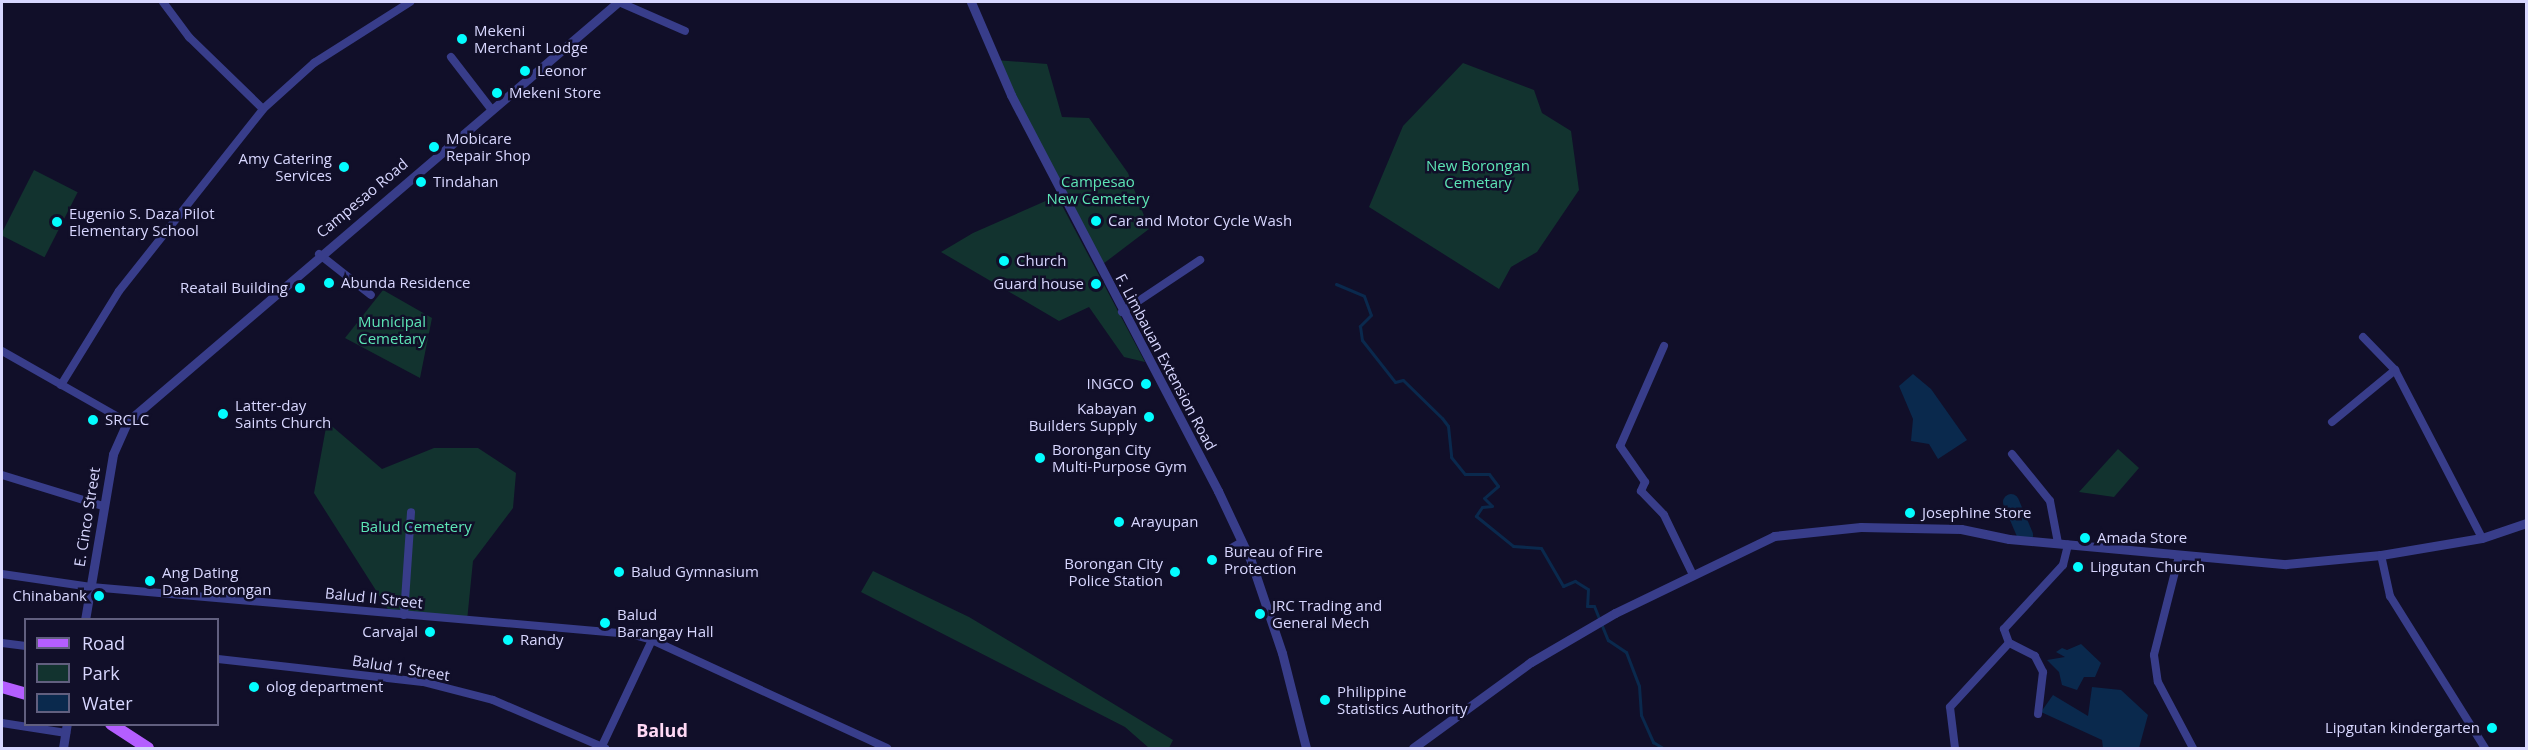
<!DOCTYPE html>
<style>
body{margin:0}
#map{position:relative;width:2528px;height:750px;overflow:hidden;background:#110f29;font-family:"Open Sans",sans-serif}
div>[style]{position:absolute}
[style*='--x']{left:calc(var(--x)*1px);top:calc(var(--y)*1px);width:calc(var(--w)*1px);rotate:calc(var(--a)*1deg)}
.green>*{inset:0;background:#12332f;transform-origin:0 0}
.water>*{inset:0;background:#0a294d}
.stream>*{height:3px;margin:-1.5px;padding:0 1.5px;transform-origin:1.5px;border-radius:1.5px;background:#0a294d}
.river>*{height:16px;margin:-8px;padding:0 8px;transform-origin:8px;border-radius:8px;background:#0a294d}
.minor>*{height:8px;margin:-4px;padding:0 4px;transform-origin:4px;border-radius:4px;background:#383d8a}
.tertiary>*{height:9px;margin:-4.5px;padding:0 4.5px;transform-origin:4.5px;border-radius:4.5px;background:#383d8a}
.primary>*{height:12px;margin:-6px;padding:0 6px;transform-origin:6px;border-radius:6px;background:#b45eff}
.dots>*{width:16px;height:16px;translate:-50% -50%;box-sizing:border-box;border:3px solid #110f29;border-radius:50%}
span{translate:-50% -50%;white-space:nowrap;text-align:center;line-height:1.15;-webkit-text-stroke:5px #110f29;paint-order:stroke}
.poi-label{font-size:15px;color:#d8d7ff}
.left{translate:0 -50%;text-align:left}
.right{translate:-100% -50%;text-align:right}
.park-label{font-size:15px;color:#5de5b6}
.street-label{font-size:15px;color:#d8d7ff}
.quarter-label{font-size:18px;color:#ffd9f5;font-weight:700}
.frame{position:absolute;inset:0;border:3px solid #d8d7ff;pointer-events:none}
.legend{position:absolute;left:24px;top:618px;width:195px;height:108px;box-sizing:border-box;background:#110f29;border:2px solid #615f7f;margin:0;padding:8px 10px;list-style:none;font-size:18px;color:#d8d7ff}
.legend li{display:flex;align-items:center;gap:12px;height:30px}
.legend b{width:30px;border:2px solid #615f7f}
</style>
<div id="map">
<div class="green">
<i style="clip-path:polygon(995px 60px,1047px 64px,1062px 117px,1089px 118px,1128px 173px,1149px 229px,1099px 267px)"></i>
<i style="clip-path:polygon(1463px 63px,1534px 90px,1542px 113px,1571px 131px,1579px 190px,1537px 252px,1511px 267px,1499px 289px,1369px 207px,1403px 126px)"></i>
<i style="left:34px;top:170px;width:49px;height:73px;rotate:27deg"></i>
<i style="clip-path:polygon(1057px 196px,1145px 362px,1124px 357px,1089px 307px,1059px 321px,941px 252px,973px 233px)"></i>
<i style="clip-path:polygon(383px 290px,432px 318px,420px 378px,345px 338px)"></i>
<i style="clip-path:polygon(327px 422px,382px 469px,434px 448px,478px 448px,516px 473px,513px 508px,473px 561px,467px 621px,391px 614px,314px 493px)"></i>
<i style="clip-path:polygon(2118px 449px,2139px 468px,2114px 497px,2079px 492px)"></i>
<i style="clip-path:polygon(873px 571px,969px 617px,1066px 675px,1173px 740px,1169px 748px,1149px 748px,1125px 727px,861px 592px)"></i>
</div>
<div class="water">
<i style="clip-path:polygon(1913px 374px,1931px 389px,1967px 440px,1938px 459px,1929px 444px,1911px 441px,1913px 419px,1899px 386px)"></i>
<i style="clip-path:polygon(2081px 644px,2101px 663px,2095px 677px,2084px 677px,2077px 690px,2062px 685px,2059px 672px,2047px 660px,2065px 657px,2056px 652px,2062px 648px,2067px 650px)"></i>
<i style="clip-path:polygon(2092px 687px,2121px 690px,2148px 715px,2139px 748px,2103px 748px,2102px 740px,2041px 712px,2053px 695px,2088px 716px)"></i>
</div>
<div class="stream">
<i style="--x:1336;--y:284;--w:30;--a:23"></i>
<i style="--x:1364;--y:296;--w:20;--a:70"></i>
<i style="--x:1371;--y:315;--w:16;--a:135"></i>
<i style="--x:1360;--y:326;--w:14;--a:82"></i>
<i style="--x:1362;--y:340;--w:53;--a:51.8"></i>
<i style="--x:1395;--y:382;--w:8;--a:-14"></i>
<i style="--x:1403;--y:380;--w:54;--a:44.3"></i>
<i style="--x:1442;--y:418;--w:10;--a:53"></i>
<i style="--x:1448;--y:426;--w:31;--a:84"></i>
<i style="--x:1451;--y:457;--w:22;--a:51"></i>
<i style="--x:1465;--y:474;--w:24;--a:0"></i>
<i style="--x:1489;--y:474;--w:15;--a:53"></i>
<i style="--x:1498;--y:486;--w:18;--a:139"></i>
<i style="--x:1484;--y:498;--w:11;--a:45"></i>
<i style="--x:1492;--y:506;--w:10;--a:174"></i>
<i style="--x:1482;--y:507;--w:11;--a:124"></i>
<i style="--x:1476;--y:516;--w:48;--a:39"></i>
<i style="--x:1513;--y:546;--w:28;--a:4"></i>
<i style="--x:1541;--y:548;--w:44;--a:59.9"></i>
<i style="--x:1563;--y:586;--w:13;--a:-23"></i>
<i style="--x:1575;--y:581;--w:15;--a:32"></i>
<i style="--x:1588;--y:589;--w:17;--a:93"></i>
<i style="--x:1587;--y:606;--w:7;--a:0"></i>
<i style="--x:1594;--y:606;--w:37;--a:68"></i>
<i style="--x:1608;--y:640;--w:22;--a:34"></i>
<i style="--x:1626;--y:652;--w:36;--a:69"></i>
<i style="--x:1639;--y:686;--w:29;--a:86"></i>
<i style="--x:1641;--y:715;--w:30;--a:66"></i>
<i style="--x:1653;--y:742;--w:12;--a:31"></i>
</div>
<div class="river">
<i style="--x:2011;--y:502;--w:36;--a:67"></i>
</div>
<div class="minor">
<i style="--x:163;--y:2;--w:44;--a:53.4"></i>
<i style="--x:189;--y:37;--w:103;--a:44.2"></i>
<i style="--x:619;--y:2;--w:72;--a:23.7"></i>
<i style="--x:451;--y:57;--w:66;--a:52.4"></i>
<i style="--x:319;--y:254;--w:66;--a:38.3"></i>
<i style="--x:1122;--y:312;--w:94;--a:-33.7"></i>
<i style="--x:2363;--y:337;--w:46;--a:45.9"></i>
<i style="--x:2395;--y:370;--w:189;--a:62.6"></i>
<i style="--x:1664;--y:346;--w:109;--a:113.7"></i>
<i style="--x:1620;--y:446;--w:44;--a:55.2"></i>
<i style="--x:1645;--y:482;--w:10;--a:114"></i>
<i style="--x:1641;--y:491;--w:33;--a:46"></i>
<i style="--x:1664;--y:515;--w:64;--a:64.2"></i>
<i style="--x:2;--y:351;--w:144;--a:29.6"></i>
<i style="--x:61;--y:385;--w:110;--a:-58.3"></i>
<i style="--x:119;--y:291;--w:232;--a:-51.6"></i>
<i style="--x:263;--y:109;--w:69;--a:-42"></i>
<i style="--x:314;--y:63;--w:114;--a:-32.4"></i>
<i style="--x:2332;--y:422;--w:82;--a:-39.5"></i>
<i style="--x:2012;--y:454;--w:60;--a:51"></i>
<i style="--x:2050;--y:501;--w:43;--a:79.2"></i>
<i style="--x:2;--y:475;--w:106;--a:17.1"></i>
<i style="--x:1228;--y:550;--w:16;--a:-30"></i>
<i style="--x:2381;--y:555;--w:42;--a:77.6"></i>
<i style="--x:2390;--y:596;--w:179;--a:58"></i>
<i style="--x:2179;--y:556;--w:102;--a:104.2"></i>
<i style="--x:2154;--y:655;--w:27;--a:82"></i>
<i style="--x:2158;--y:682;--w:75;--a:62.1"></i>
<i style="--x:2;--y:574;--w:90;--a:8.3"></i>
<i style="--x:91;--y:587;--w:541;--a:4.98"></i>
<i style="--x:630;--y:634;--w:23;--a:15"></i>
<i style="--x:652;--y:640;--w:259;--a:24.7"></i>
<i style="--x:404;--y:615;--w:103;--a:-86.1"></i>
<i style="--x:2;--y:643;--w:24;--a:7"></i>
<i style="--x:218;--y:659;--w:206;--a:6.4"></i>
<i style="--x:423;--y:682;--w:72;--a:14.4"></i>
<i style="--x:493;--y:700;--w:122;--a:23.2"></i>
<i style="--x:2038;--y:714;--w:42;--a:-83.2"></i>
<i style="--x:2043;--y:672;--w:18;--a:-117"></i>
<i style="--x:2035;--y:656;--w:29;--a:-153"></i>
<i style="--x:2009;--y:643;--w:15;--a:-110"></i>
<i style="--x:2004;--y:629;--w:87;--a:-47.3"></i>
<i style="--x:2063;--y:565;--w:21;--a:-76"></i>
<i style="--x:2;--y:723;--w:65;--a:8.9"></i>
<i style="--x:601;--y:748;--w:119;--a:-64.7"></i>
<i style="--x:1955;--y:748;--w:41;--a:-97"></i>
<i style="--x:1950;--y:707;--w:87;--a:-47.3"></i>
</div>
<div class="tertiary">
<i style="--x:971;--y:2;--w:101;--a:66.7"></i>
<i style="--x:1011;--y:95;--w:447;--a:62.4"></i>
<i style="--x:1218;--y:491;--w:77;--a:64.8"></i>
<i style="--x:1251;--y:561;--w:97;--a:71.4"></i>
<i style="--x:1282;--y:653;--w:98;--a:75.8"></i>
<i style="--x:85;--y:620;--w:168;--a:-80.4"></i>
<i style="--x:113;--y:454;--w:35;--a:-66"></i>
<i style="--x:127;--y:422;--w:646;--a:-40.54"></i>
<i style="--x:63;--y:748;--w:24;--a:-81"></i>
<i style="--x:1413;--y:748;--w:146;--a:-36.1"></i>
<i style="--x:1531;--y:662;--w:97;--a:-30.3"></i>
<i style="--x:1615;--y:613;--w:177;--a:-25.8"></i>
<i style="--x:1774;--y:536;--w:87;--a:-5.9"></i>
<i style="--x:1861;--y:527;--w:100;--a:1.1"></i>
<i style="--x:1961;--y:529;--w:49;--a:11.8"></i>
<i style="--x:2009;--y:539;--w:278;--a:5.2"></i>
<i style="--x:2286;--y:564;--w:95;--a:-5.4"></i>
<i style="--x:2381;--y:555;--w:102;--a:-9.6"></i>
<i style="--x:2482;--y:538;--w:46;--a:-18.8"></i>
</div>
<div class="primary">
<i style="--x:2;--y:687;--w:25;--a:16"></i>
<i style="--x:111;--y:724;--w:44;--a:33"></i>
</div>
<div class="dots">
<i style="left:462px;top:39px;background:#03fdff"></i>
<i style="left:525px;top:71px;background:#03fdff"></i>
<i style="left:497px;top:93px;background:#03fdff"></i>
<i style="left:434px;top:147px;background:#03fdff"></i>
<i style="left:344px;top:167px;background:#03fdff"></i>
<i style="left:421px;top:182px;background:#03fdff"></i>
<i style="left:1096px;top:221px;background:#03fdff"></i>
<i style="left:57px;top:222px;background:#03fdff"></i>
<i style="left:1004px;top:261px;background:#03fdff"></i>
<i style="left:329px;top:283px;background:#03fdff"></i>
<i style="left:1096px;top:284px;background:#03fdff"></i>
<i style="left:300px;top:288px;background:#03fdff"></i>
<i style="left:1146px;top:384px;background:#03fdff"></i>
<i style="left:223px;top:414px;background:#03fdff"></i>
<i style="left:1149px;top:417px;background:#03fdff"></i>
<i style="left:93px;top:420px;background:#03fdff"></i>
<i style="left:1040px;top:458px;background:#03fdff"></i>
<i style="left:1910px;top:513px;background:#03fdff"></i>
<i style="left:1119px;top:522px;background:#03fdff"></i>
<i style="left:2085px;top:538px;background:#03fdff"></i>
<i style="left:1212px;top:560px;background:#03fdff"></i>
<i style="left:2078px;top:567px;background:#03fdff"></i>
<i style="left:619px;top:572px;background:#03fdff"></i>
<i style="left:1175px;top:572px;background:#03fdff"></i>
<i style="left:150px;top:581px;background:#03fdff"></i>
<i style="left:99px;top:596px;background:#03fdff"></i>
<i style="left:1260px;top:614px;background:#03fdff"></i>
<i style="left:605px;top:623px;background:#03fdff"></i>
<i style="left:430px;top:632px;background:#03fdff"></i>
<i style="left:508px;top:640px;background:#03fdff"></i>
<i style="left:254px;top:687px;background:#03fdff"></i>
<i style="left:1325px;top:700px;background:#03fdff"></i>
<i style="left:2492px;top:728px;background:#03fdff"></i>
</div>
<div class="poi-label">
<span class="left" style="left:474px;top:39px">Mekeni<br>Merchant Lodge</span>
<span class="left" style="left:537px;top:71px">Leonor</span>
<span class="left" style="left:509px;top:93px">Mekeni Store</span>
<span class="left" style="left:446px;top:147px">Mobicare<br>Repair Shop</span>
<span class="right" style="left:332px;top:167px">Amy Catering<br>Services</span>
<span class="left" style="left:433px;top:182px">Tindahan</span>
<span class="left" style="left:69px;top:222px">Eugenio S. Daza Pilot<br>Elementary School</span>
<span class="left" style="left:1108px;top:221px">Car and Motor Cycle Wash</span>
<span class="left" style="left:1016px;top:261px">Church</span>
<span class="left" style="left:341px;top:283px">Abunda Residence</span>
<span class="right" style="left:1084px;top:284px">Guard house</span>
<span class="right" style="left:288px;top:288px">Reatail Building</span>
<span class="right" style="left:1134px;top:384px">INGCO</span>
<span class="left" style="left:235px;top:414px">Latter-day<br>Saints Church</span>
<span class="right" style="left:1137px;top:417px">Kabayan<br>Builders Supply</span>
<span class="left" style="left:105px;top:420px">SRCLC</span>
<span class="left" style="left:1052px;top:458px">Borongan City<br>Multi-Purpose Gym</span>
<span class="left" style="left:1922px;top:513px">Josephine Store</span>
<span class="left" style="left:1131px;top:522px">Arayupan</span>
<span class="left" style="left:2097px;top:538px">Amada Store</span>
<span class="left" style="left:1224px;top:560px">Bureau of Fire<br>Protection</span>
<span class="right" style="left:1163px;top:572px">Borongan City<br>Police Station</span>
<span class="left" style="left:2090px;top:567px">Lipgutan Church</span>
<span class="left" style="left:162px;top:581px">Ang Dating<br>Daan Borongan</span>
<span class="left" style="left:631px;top:572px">Balud Gymnasium</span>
<span class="right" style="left:87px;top:596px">Chinabank</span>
<span class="left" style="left:1272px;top:614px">JRC Trading and<br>General Mech</span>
<span class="left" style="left:617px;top:623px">Balud<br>Barangay Hall</span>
<span class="right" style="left:418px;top:632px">Carvajal</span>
<span class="left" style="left:520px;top:640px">Randy</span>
<span class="left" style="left:266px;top:687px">olog department</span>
<span class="left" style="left:1337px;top:700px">Philippine<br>Statistics Authority</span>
<span class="right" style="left:2480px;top:728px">Lipgutan kindergarten</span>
</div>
<div class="park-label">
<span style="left:1478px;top:174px">New Borongan<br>Cemetary</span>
<span style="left:1098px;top:190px">Campesao<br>New Cemetery</span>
<span style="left:392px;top:330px">Municipal<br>Cemetary</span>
<span style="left:416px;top:527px">Balud Cemetery</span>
</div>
<div class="street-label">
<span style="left:362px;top:198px;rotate:-40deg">Campesao Road</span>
<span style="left:1166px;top:362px;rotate:62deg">F. Limbauan Extension Road</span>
<span style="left:87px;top:517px;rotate:-81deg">E. Cinco Street</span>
<span style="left:374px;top:598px;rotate:6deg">Balud II Street</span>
<span style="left:401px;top:668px;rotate:9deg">Balud 1 Street</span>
</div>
<div class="quarter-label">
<span style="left:662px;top:730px">Balud</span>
</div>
<div class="frame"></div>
<ul class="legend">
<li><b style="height:8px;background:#b45eff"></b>Road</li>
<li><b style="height:16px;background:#12332f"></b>Park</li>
<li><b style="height:16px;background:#0a294d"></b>Water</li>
</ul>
</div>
